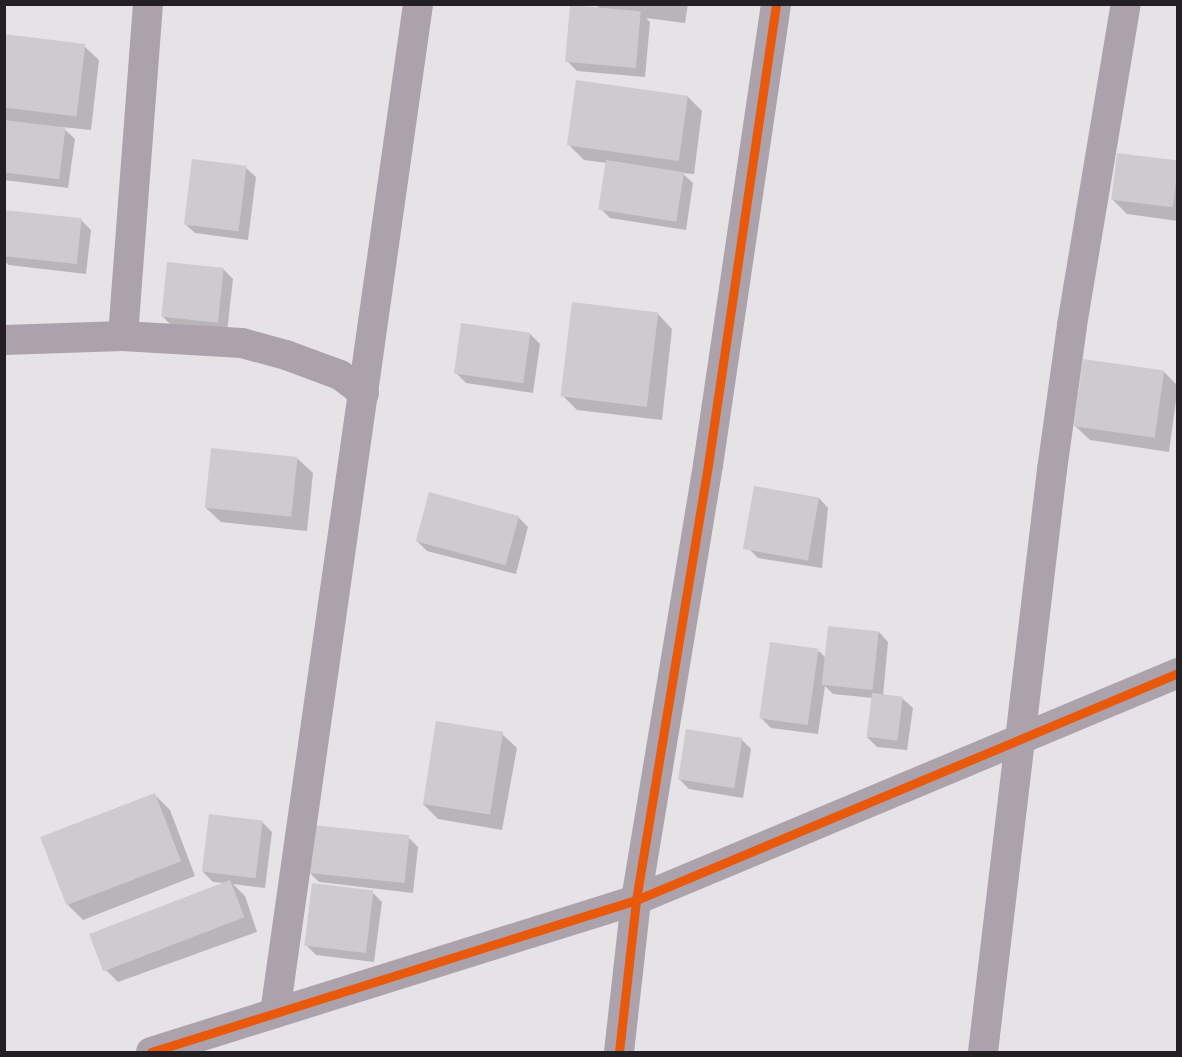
<!DOCTYPE html>
<style>
body{margin:0}
#map{position:relative;width:1182px;height:1057px;overflow:hidden;background:#e6e3e7;font-family:"Sofia Sans Condensed",sans-serif}
div>[style]{position:absolute}
[style*='--x']{left:calc(var(--x)*1px);top:calc(var(--y)*1px);width:calc(var(--w)*1px);rotate:calc(var(--a)*1deg)}
.shadow>*{inset:0;background:#0003}
.building>*{inset:0;background:#cecbce;transform-origin:0 0}
.minor>*{height:30px;margin:-15px;padding:0 15px;transform-origin:15px;border-radius:15px;background:#aca2ac}
.cycleway>*{height:9px;margin:-4.5px;padding:0 4.5px;transform-origin:4.5px;border-radius:4.5px;background:#e8590c}
span{translate:-50% -50%;white-space:nowrap;text-align:center;line-height:1.15;-webkit-text-stroke:4.5px #e7e1e9;paint-order:stroke}
.frame{position:absolute;inset:0;border:6px solid #232023;pointer-events:none}
</style>
<div id="map">
<div class="shadow">
<i style="clip-path:polygon(595px 4px,688px 4px,685px 23px,646px 18px,650px 22px,645px 77px,577px 71px,567px 61px,599px 8px)"></i>
<i style="clip-path:polygon(4px 36px,84px 46px,99px 60px,91px 130px,62px 127px,75px 139px,68px 188px,4px 180px)"></i>
<i style="clip-path:polygon(687px 96px,702px 111px,694px 174px,682px 173px,693px 183px,686px 230px,610px 218px,600px 208px,607px 163px,584px 160px,569px 145px)"></i>
<i style="clip-path:polygon(1178px 162px,1178px 221px,1127px 214px,1113px 200px)"></i>
<i style="clip-path:polygon(246px 168px,256px 177px,248px 240px,195px 233px,185px 224px)"></i>
<i style="clip-path:polygon(4px 211px,81px 220px,91px 230px,86px 274px,9px 265px,4px 261px)"></i>
<i style="clip-path:polygon(223px 269px,233px 279px,227px 332px,172px 326px,162px 316px)"></i>
<i style="clip-path:polygon(658px 314px,672px 329px,662px 420px,577px 410px,562px 395px)"></i>
<i style="clip-path:polygon(530px 334px,540px 344px,533px 393px,466px 383px,456px 373px)"></i>
<i style="clip-path:polygon(1164px 372px,1178px 386px,1169px 452px,1090px 440px,1075px 426px)"></i>
<i style="clip-path:polygon(298px 459px,313px 473px,307px 531px,221px 522px,206px 508px)"></i>
<i style="clip-path:polygon(819px 498px,828px 508px,822px 568px,758px 558px,748px 548px)"></i>
<i style="clip-path:polygon(518px 517px,528px 527px,516px 574px,427px 551px,417px 541px)"></i>
<i style="clip-path:polygon(879px 632px,888px 642px,883px 696px,903px 699px,913px 708px,907px 750px,877px 747px,867px 737px,873px 698px,833px 694px,825px 686px,818px 734px,771px 728px,761px 718px,819px 651px,826px 658px)"></i>
<i style="clip-path:polygon(502px 734px,517px 748px,502px 830px,438px 819px,423px 804px)"></i>
<i style="clip-path:polygon(741px 739px,751px 749px,743px 798px,689px 789px,679px 779px)"></i>
<i style="clip-path:polygon(155px 795px,170px 810px,195px 876px,83px 920px,68px 905px)"></i>
<i style="clip-path:polygon(262px 822px,272px 832px,265px 888px,233px 884px,245px 896px,257px 932px,118px 982px,103px 967px,225px 883px,213px 882px,203px 872px)"></i>
<i style="clip-path:polygon(408px 837px,418px 847px,413px 893px,319px 882px,309px 872px)"></i>
<i style="clip-path:polygon(372px 892px,382px 902px,374px 962px,316px 955px,306px 945px)"></i>
</div>
<div class="building">
<i style="left:570px;top:5px;width:71px;height:57px;rotate:5deg"></i>
<i style="left:4px;top:34px;width:82px;height:73px;rotate:7deg"></i>
<i style="left:576px;top:80px;width:113px;height:66px;rotate:8deg"></i>
<i style="left:4px;top:120px;width:62px;height:52px;rotate:7deg"></i>
<i style="left:1117px;top:153px;width:62px;height:47px;rotate:7deg"></i>
<i style="left:192px;top:159px;width:55px;height:66px;rotate:7deg"></i>
<i style="left:606px;top:160px;width:79px;height:50px;rotate:9deg"></i>
<i style="left:4px;top:210px;width:78px;height:46px;rotate:6deg"></i>
<i style="left:167px;top:262px;width:57px;height:55px;rotate:6deg"></i>
<i style="left:572px;top:302px;width:87px;height:95px;rotate:7deg"></i>
<i style="left:461px;top:323px;width:70px;height:51px;rotate:8deg"></i>
<i style="left:1083px;top:359px;width:82px;height:68px;rotate:8deg"></i>
<i style="left:211px;top:448px;width:87px;height:60px;rotate:6deg"></i>
<i style="left:754px;top:486px;width:66px;height:64px;rotate:10deg"></i>
<i style="left:429px;top:492px;width:93px;height:51px;rotate:15deg"></i>
<i style="left:828px;top:626px;width:51px;height:59px;rotate:6deg"></i>
<i style="left:770px;top:642px;width:49px;height:77px;rotate:8deg"></i>
<i style="left:872px;top:693px;width:31px;height:44px;rotate:7deg"></i>
<i style="left:436px;top:721px;width:68px;height:84px;rotate:9deg"></i>
<i style="left:686px;top:729px;width:57px;height:51px;rotate:9deg"></i>
<i style="left:155px;top:793px;width:73px;height:123px;rotate:69deg"></i>
<i style="left:209px;top:814px;width:54px;height:58px;rotate:7deg"></i>
<i style="left:312px;top:825px;width:98px;height:48px;rotate:6deg"></i>
<i style="left:230px;top:880px;width:40px;height:151px;rotate:69deg"></i>
<i style="left:312px;top:883px;width:62px;height:63px;rotate:7deg"></i>
</div>
<div class="minor">
<i style="--x:123;--y:336;--w:333;--a:-85.7"></i>
<i style="--x:4;--y:340;--w:119;--a:-1.9"></i>
<i style="--x:123;--y:336;--w:119;--a:3.4"></i>
<i style="--x:242;--y:343;--w:46;--a:15.3"></i>
<i style="--x:286;--y:355;--w:58;--a:20.3"></i>
<i style="--x:340;--y:375;--w:30;--a:37"></i>
<i style="--x:275;--y:1013;--w:1019;--a:-81.93"></i>
<i style="--x:151;--y:1052;--w:508;--a:-17.4"></i>
<i style="--x:636;--y:900;--w:588;--a:-22.72"></i>
<i style="--x:619;--y:1052;--w:153;--a:-83.6"></i>
<i style="--x:636;--y:900;--w:441;--a:-80.6"></i>
<i style="--x:708;--y:465;--w:466;--a:-81.6"></i>
<i style="--x:983;--y:1052;--w:586;--a:-83.24"></i>
<i style="--x:1052;--y:470;--w:146;--a:-82.1"></i>
<i style="--x:1072;--y:325;--w:326;--a:-80.5"></i>
</div>
<div class="cycleway">
<i style="--x:151;--y:1052;--w:508;--a:-17.4"></i>
<i style="--x:636;--y:900;--w:588;--a:-22.72"></i>
<i style="--x:619;--y:1052;--w:153;--a:-83.6"></i>
<i style="--x:636;--y:900;--w:441;--a:-80.6"></i>
<i style="--x:708;--y:465;--w:466;--a:-81.6"></i>
</div>
<div class="frame"></div>
</div>
